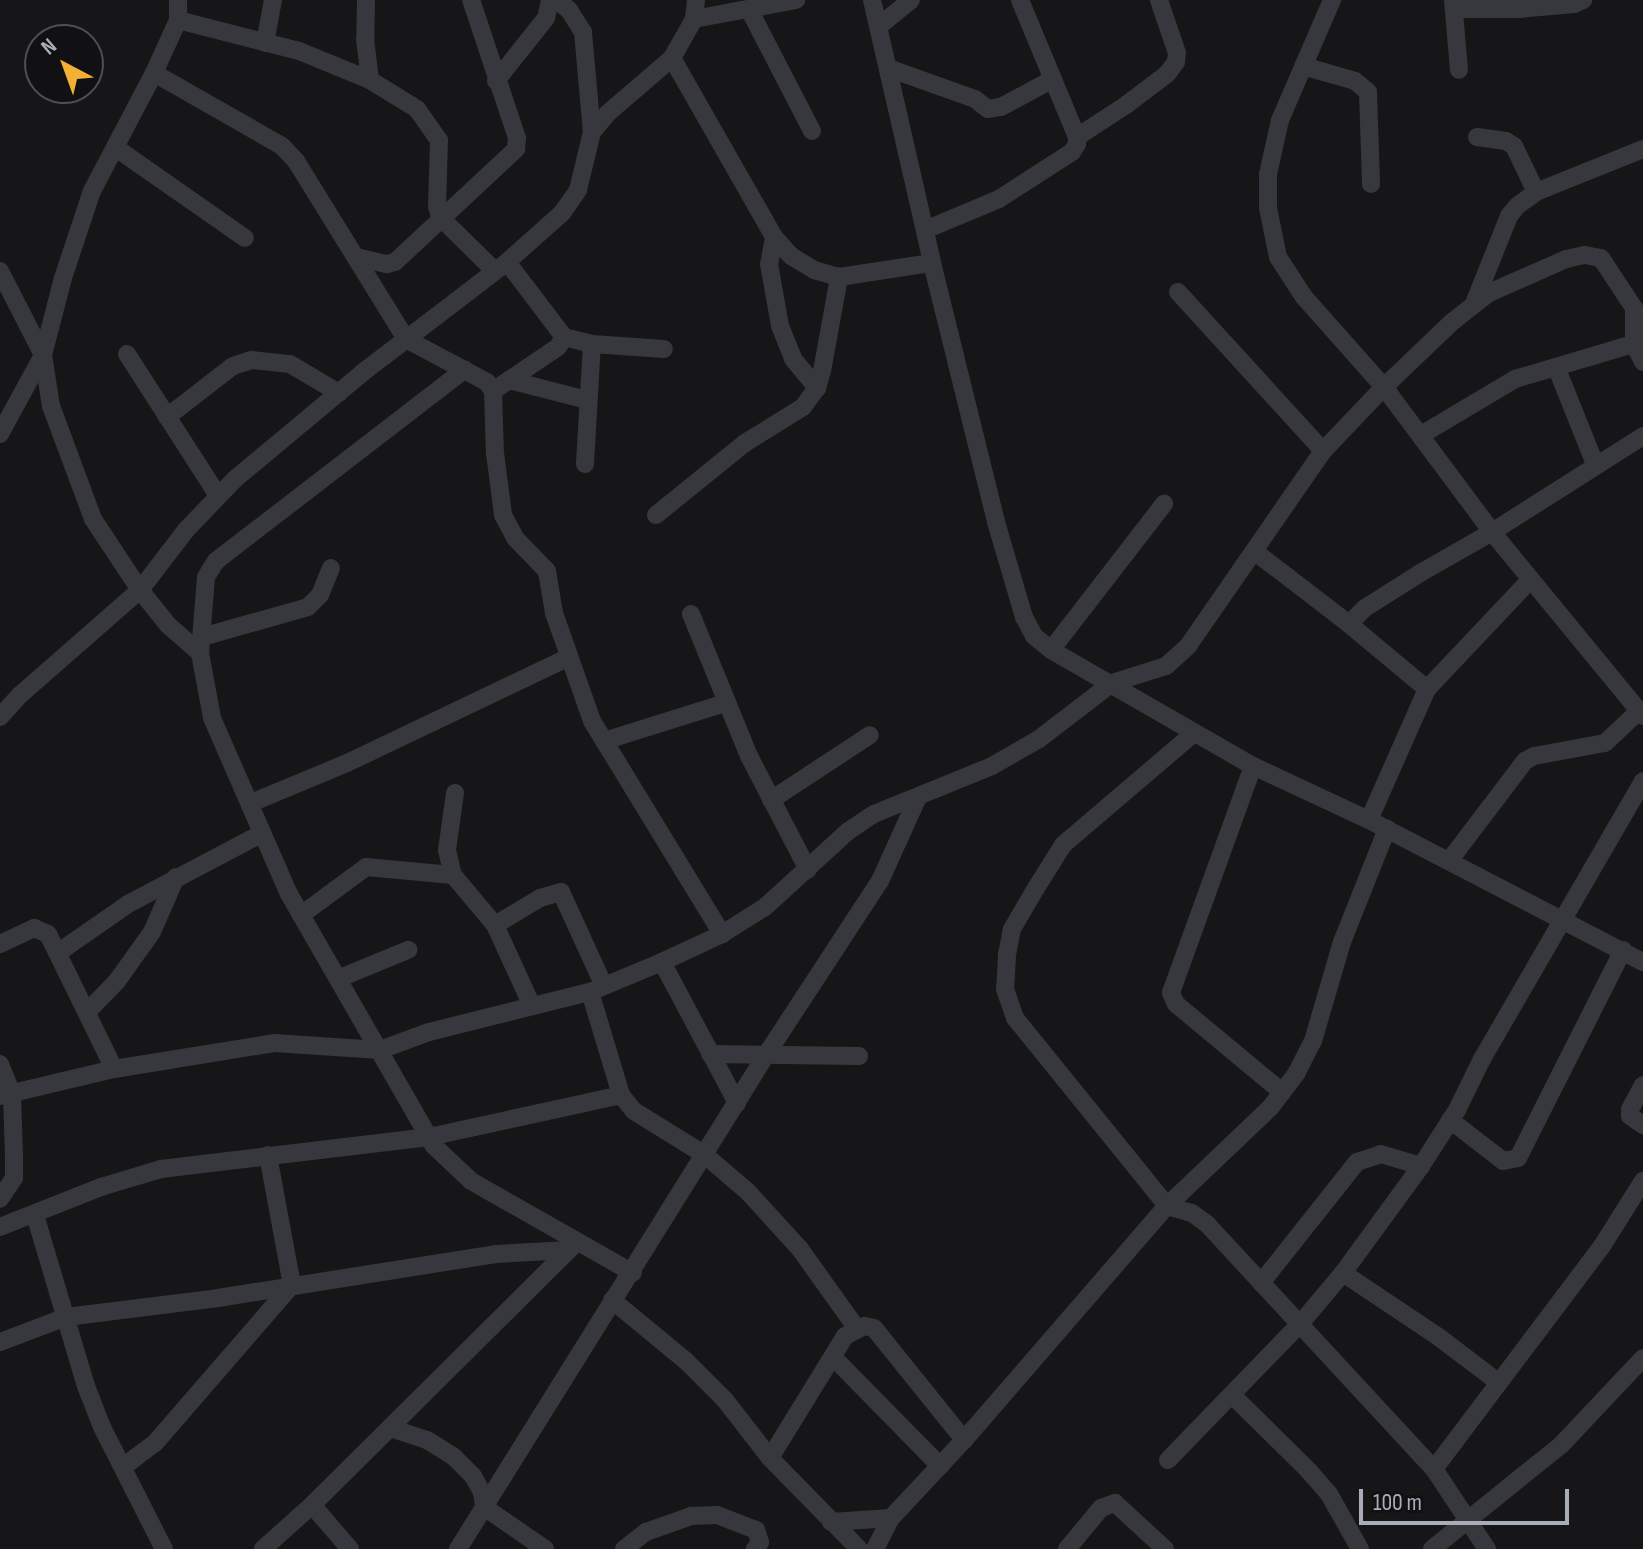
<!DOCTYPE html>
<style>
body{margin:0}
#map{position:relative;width:1643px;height:1549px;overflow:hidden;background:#161618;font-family:"Sofia Sans Condensed",sans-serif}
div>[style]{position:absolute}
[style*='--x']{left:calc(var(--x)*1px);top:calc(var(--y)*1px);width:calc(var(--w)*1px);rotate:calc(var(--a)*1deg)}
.minor>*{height:18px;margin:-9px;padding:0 9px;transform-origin:9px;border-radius:9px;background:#37383d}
span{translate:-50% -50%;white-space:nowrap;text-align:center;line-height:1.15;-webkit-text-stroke:8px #111113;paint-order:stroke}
.north{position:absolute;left:24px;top:24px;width:80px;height:80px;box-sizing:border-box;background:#111113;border:2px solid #4d4f55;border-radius:50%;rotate:319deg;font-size:22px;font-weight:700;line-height:32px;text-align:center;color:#a8adb8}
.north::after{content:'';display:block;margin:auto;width:28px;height:36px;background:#f2b134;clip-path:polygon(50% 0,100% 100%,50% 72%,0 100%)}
.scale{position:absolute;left:1359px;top:1489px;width:210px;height:36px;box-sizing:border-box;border:4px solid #a8adb8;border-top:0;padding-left:10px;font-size:24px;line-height:28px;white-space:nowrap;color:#a8adb8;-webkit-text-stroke:6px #111113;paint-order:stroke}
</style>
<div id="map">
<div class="minor">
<i style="--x:366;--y:0;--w:39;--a:91"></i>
<i style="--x:365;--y:39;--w:41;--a:83"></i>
<i style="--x:557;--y:0;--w:16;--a:40"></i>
<i style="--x:569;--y:10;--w:26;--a:58"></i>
<i style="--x:583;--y:32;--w:100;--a:84.9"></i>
<i style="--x:872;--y:0;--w:270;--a:77.1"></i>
<i style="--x:932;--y:263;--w:267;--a:76.1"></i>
<i style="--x:996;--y:522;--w:99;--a:73.6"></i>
<i style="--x:1024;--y:617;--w:21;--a:62"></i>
<i style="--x:1034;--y:636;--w:22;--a:39"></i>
<i style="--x:1051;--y:650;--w:233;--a:29.9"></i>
<i style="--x:1253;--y:766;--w:128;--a:25"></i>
<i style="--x:1369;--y:820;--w:309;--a:27.4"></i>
<i style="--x:1332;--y:0;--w:131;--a:113.4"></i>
<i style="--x:1280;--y:120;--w:55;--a:102.5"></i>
<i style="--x:1268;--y:174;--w:34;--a:90"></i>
<i style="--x:1268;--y:208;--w:50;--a:78.5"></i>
<i style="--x:1278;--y:257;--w:48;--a:57"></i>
<i style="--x:1304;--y:297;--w:120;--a:48.4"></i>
<i style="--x:1384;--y:387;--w:181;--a:53.3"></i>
<i style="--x:1492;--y:532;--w:238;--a:50.6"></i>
<i style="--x:1453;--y:0;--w:70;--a:85.1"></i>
<i style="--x:1455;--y:9;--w:64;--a:0"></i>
<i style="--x:1519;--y:9;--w:55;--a:-5.2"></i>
<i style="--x:1574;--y:4;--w:10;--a:-24"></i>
<i style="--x:750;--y:11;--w:135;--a:62.7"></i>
<i style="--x:694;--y:19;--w:104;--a:-10.6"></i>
<i style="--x:178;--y:20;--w:125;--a:14.4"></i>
<i style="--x:299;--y:51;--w:77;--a:22.2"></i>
<i style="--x:370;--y:80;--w:55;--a:31.7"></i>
<i style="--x:417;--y:109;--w:38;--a:55"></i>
<i style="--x:439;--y:140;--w:66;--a:91.7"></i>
<i style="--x:437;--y:206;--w:11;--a:75"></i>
<i style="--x:440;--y:217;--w:77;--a:44.5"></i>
<i style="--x:879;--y:26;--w:41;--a:-39.1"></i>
<i style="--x:265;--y:43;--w:44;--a:-79.5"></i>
<i style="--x:672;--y:58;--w:206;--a:60.3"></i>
<i style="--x:774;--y:237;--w:25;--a:48"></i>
<i style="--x:791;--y:256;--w:27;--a:31"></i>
<i style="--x:814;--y:270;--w:26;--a:16"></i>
<i style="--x:839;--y:277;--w:94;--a:-8.6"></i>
<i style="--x:1303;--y:66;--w:54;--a:16.1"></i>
<i style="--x:1355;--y:81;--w:17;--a:40"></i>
<i style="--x:1368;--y:92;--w:92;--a:88.1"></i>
<i style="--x:888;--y:68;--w:92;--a:19.6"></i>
<i style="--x:975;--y:99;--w:16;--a:38"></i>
<i style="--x:988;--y:109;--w:13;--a:-9"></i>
<i style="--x:1001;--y:107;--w:59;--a:-28.3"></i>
<i style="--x:154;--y:73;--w:147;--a:29.7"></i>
<i style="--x:282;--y:146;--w:21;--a:47"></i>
<i style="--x:296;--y:161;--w:209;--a:58.3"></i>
<i style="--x:406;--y:339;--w:92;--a:28"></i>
<i style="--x:487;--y:382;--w:11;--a:56"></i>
<i style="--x:493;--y:391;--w:62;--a:88.2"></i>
<i style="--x:495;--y:453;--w:63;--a:82.6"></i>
<i style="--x:503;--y:515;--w:26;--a:62"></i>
<i style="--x:515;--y:538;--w:46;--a:45.9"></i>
<i style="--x:547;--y:571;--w:43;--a:80.5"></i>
<i style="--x:554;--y:613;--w:114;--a:70.6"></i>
<i style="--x:592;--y:721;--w:250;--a:58.6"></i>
<i style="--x:496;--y:81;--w:80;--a:-51.6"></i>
<i style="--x:546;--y:18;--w:18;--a:-77"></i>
<i style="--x:1077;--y:137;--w:59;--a:-33.1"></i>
<i style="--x:1126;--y:105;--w:51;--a:-37.1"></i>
<i style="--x:1167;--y:74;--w:15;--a:-53"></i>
<i style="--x:1176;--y:62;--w:9;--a:-84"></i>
<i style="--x:1177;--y:53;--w:56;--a:-108.8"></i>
<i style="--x:1477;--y:137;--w:29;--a:8"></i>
<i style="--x:1506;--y:141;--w:9;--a:32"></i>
<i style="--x:1514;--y:146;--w:51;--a:64.4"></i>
<i style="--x:116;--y:148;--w:157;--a:34.9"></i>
<i style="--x:925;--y:230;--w:80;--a:-22.7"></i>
<i style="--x:999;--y:199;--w:87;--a:-32.8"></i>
<i style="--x:1072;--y:152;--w:9;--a:-58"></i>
<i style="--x:1077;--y:144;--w:7;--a:-90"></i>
<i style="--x:1077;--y:137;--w:148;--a:-112.6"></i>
<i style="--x:774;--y:237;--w:27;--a:100"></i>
<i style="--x:769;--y:264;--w:63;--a:79.9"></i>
<i style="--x:780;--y:326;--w:35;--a:68"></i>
<i style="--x:793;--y:359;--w:38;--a:50"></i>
<i style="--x:356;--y:257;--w:32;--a:13"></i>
<i style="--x:387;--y:264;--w:8;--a:-14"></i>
<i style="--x:395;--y:262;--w:166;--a:-43"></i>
<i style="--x:516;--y:149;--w:11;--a:-85"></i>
<i style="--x:517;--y:138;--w:145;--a:-108.4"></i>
<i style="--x:0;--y:271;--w:94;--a:62.9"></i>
<i style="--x:43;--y:355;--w:52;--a:81.1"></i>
<i style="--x:51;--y:406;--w:121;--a:69.6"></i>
<i style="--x:93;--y:519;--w:85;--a:56.5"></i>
<i style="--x:140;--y:590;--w:45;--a:51.3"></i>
<i style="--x:168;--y:625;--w:43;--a:41.2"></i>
<i style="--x:200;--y:653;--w:66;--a:79.5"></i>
<i style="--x:212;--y:718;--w:192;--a:66.4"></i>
<i style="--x:289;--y:894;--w:291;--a:60.1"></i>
<i style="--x:434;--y:1146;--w:51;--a:43.4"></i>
<i style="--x:471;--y:1181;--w:186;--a:29.6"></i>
<i style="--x:1178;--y:292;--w:215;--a:47.6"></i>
<i style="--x:1475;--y:301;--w:92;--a:-68.2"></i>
<i style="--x:1509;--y:216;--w:13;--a:-51"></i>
<i style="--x:1517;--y:206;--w:24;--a:-36"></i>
<i style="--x:1536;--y:192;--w:115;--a:-21.9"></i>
<i style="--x:564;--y:337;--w:29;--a:14"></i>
<i style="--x:592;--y:344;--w:72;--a:4"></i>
<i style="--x:127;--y:354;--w:169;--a:57.3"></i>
<i style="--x:1557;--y:369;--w:102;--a:68.2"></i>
<i style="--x:509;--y:380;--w:81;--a:14.4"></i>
<i style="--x:493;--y:391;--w:78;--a:-34.1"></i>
<i style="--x:558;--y:347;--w:12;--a:-59"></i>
<i style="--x:564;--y:337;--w:94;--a:-127.2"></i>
<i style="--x:167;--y:417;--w:83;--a:-37.7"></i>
<i style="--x:233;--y:366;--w:19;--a:-18"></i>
<i style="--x:251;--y:360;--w:39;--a:6"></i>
<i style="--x:290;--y:364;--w:57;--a:30.6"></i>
<i style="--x:0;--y:434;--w:90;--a:-61.4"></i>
<i style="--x:43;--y:355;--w:80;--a:-75.4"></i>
<i style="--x:63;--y:278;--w:92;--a:-71.6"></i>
<i style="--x:92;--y:191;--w:133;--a:-62.3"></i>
<i style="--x:154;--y:73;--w:58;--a:-65.6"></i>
<i style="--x:178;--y:20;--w:20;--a:-90"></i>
<i style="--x:1421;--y:435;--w:109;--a:-30.8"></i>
<i style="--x:1515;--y:379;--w:134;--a:-16.5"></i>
<i style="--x:585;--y:464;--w:120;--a:-86.7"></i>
<i style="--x:656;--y:515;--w:114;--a:-39"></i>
<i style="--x:745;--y:443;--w:68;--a:-31.8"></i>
<i style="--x:803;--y:407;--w:24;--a:-54"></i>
<i style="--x:817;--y:388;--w:18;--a:-74"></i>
<i style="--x:822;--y:371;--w:96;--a:-79.7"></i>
<i style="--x:1254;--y:551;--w:120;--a:37.5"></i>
<i style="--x:1349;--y:624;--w:23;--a:-45"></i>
<i style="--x:1365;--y:608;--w:67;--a:-32.3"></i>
<i style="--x:1422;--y:572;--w:81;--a:-29.7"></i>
<i style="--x:1492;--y:532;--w:179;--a:-32.4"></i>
<i style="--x:691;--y:614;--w:153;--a:67.8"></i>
<i style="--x:749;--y:756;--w:128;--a:62.6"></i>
<i style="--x:1349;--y:624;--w:102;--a:39.8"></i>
<i style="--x:1427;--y:689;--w:143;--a:113.9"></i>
<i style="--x:202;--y:637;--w:110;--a:-15.8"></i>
<i style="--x:308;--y:607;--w:17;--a:-45"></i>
<i style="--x:320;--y:595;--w:29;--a:-68"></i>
<i style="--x:1051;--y:650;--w:185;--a:-52.3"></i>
<i style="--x:200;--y:653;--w:76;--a:-85.5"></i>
<i style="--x:206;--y:577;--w:19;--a:-58"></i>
<i style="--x:216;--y:561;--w:314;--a:-37.6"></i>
<i style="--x:1427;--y:689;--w:151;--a:-46.6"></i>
<i style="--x:0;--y:717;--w:30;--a:-48"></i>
<i style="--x:20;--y:695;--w:159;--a:-41.2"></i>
<i style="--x:140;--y:590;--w:76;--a:-52.5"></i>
<i style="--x:186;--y:530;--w:71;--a:-46.1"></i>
<i style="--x:235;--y:479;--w:165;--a:-39.8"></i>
<i style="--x:362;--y:373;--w:183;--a:-37.4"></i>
<i style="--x:507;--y:262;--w:74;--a:-41.7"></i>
<i style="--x:562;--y:213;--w:28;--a:-55"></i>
<i style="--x:578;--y:190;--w:60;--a:-76.4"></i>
<i style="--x:592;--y:132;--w:25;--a:-50"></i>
<i style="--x:608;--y:113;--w:84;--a:-40.7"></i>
<i style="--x:672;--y:58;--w:45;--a:-60.6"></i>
<i style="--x:694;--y:19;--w:19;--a:-84"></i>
<i style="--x:1194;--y:733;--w:172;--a:139.5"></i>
<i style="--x:1063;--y:845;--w:51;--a:122.1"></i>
<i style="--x:1036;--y:888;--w:48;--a:120.3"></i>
<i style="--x:1012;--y:929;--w:26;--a:101"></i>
<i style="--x:1007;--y:955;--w:34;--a:93"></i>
<i style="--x:1005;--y:989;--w:31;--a:71"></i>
<i style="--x:1015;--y:1018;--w:242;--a:51"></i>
<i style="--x:1167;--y:1206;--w:26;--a:16"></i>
<i style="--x:1192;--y:1213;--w:19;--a:36"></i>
<i style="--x:1207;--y:1224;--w:334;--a:47.2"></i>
<i style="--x:1434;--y:1469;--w:96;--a:56.5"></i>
<i style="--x:604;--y:741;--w:127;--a:-17.4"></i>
<i style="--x:1253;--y:766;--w:241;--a:109.9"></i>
<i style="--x:1171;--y:993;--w:12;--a:66"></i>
<i style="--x:1176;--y:1004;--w:138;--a:39.7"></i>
<i style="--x:455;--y:793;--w:58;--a:98"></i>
<i style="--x:447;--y:850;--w:26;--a:77"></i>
<i style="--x:453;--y:875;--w:65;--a:50"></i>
<i style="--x:495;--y:925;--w:89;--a:65.4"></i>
<i style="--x:771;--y:800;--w:118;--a:-33.3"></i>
<i style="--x:251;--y:803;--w:104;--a:-22.6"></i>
<i style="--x:347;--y:763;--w:246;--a:-25.5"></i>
<i style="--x:1449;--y:861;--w:126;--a:-52.8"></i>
<i style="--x:1525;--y:761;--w:10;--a:-29"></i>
<i style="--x:1534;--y:756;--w:72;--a:-10.4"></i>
<i style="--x:1605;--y:743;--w:47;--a:-43.3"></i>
<i style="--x:301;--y:915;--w:81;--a:-36.4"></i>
<i style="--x:366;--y:867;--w:87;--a:5.3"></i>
<i style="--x:495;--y:925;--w:52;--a:-31"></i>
<i style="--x:540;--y:898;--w:22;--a:-16"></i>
<i style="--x:561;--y:892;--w:103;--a:65.4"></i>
<i style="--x:0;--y:944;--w:38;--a:-25"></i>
<i style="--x:34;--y:928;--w:15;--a:23"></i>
<i style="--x:48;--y:934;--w:150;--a:63.9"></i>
<i style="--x:59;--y:952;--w:84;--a:-34.8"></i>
<i style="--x:128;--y:904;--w:150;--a:-27.8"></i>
<i style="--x:662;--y:962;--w:160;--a:62"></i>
<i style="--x:340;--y:978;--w:74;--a:-22.4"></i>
<i style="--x:590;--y:992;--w:108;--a:73.2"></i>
<i style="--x:621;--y:1095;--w:21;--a:51"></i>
<i style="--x:634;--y:1111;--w:84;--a:31.8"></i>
<i style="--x:705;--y:1155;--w:57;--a:40.7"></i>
<i style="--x:748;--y:1192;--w:77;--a:47.6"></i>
<i style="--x:800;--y:1249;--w:98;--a:54.5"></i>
<i style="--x:87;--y:1012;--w:43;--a:-45.9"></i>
<i style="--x:117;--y:981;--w:60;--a:-54.5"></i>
<i style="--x:152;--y:932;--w:60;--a:-66.4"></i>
<i style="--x:710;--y:1054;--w:149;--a:0.8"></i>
<i style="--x:0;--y:1064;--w:31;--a:68"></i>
<i style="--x:12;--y:1093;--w:62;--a:88.2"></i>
<i style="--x:14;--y:1155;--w:23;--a:90"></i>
<i style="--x:14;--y:1178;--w:25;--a:124"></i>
<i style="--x:1643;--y:1085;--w:27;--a:118"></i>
<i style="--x:1630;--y:1109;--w:7;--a:90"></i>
<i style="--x:1630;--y:1116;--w:16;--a:35"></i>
<i style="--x:0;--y:1096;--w:117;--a:-13.3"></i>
<i style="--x:114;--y:1069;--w:162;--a:-9.2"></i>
<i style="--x:274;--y:1043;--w:106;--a:3.8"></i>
<i style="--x:380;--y:1050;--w:52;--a:-20.2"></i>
<i style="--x:429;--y:1032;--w:166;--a:-14"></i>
<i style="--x:590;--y:992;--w:78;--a:-22.6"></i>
<i style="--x:662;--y:962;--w:66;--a:-25"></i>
<i style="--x:722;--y:934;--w:51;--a:-32.1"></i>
<i style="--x:765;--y:907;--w:111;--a:-42.4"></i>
<i style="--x:847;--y:832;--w:32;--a:-34"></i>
<i style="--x:874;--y:814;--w:127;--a:-22.1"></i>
<i style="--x:992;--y:766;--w:54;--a:-29.9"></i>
<i style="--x:1039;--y:739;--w:92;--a:-37.5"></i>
<i style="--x:1112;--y:683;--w:57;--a:-17.5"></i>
<i style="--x:1166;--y:666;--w:30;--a:-42"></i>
<i style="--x:1188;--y:646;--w:237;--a:-55.3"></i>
<i style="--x:1323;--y:451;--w:88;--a:-46.4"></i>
<i style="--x:1384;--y:387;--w:94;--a:-43.7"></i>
<i style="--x:1452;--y:322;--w:47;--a:-38.1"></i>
<i style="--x:1489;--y:293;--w:84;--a:-23.8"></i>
<i style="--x:1566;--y:259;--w:19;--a:-12"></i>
<i style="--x:1585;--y:255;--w:16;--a:11"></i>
<i style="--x:1601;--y:258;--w:60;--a:56.6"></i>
<i style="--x:1634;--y:308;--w:36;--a:90"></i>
<i style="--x:1634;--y:344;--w:20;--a:63"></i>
<i style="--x:1450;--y:1120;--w:67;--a:37.7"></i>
<i style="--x:1503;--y:1161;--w:15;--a:-11"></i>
<i style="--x:1518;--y:1158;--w:233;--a:-63.2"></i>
<i style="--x:35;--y:1215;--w:178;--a:73.4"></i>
<i style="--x:86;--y:1386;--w:44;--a:68.7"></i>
<i style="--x:102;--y:1427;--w:137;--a:63.1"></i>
<i style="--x:0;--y:1227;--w:109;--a:-21.6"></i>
<i style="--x:101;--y:1187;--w:63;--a:-16.7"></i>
<i style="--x:161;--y:1169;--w:270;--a:-6.8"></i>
<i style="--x:429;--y:1137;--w:197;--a:-12.3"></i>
<i style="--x:1343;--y:1273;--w:117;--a:33.8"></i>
<i style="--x:1440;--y:1338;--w:73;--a:37.2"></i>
<i style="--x:1261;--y:1283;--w:154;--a:-51.6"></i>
<i style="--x:1357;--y:1162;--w:25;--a:-18"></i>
<i style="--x:1381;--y:1154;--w:42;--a:16.7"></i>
<i style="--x:612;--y:1300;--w:96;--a:39.5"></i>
<i style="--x:686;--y:1361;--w:55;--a:45"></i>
<i style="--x:725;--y:1400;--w:73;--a:52.2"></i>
<i style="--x:770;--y:1458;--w:127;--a:45.6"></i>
<i style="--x:0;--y:1342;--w:71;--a:-20.7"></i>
<i style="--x:66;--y:1317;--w:153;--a:-7.1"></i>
<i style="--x:218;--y:1298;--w:281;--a:-9"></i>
<i style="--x:496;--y:1254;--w:73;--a:-3.1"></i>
<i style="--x:833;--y:1357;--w:153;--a:45.5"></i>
<i style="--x:1232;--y:1395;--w:108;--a:44.6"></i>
<i style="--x:1309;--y:1471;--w:30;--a:49"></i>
<i style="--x:1329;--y:1494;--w:63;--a:60.6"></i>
<i style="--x:390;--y:1428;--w:39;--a:18"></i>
<i style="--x:427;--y:1440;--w:32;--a:32"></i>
<i style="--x:454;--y:1457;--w:27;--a:45"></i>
<i style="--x:473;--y:1476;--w:18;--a:61"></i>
<i style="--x:482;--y:1492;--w:15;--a:82"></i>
<i style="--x:484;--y:1507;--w:74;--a:34.5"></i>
<i style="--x:770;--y:1458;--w:143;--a:-58.4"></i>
<i style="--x:845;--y:1336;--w:22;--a:-27"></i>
<i style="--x:865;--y:1326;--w:9;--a:13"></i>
<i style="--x:874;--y:1328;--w:144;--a:51.2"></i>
<i style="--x:1168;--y:1460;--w:190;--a:-45.9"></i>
<i style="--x:1300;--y:1324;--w:67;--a:-49.9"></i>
<i style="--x:1343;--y:1273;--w:132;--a:-53.9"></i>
<i style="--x:1421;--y:1166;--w:67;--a:-57.3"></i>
<i style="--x:1457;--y:1110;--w:57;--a:-63.9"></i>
<i style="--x:1482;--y:1059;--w:321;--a:-59.9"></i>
<i style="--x:123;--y:1467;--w:40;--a:-37"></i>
<i style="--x:155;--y:1443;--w:209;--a:-49.1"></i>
<i style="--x:292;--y:1285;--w:132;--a:-100.5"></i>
<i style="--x:1434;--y:1469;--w:279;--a:-53"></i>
<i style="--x:1602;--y:1246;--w:77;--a:-57.8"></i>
<i style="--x:312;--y:1505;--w:58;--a:49.2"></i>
<i style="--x:831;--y:1522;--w:60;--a:-3.8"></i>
<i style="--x:263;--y:1549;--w:66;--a:-41.9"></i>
<i style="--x:312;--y:1505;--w:366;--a:-44.8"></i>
<i style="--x:458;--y:1549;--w:582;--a:-58.06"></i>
<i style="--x:766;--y:1055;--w:208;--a:-56.8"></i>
<i style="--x:880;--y:881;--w:90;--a:-65.7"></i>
<i style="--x:624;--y:1549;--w:28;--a:-38"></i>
<i style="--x:646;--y:1532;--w:48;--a:-19.6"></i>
<i style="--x:691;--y:1516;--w:26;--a:-2"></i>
<i style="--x:717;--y:1515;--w:42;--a:21"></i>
<i style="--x:756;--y:1530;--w:13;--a:72"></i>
<i style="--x:760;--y:1542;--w:9;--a:126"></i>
<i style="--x:875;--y:1549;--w:35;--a:-63"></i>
<i style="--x:891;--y:1518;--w:107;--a:-46.9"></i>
<i style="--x:964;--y:1440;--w:310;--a:-49.1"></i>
<i style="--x:1167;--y:1206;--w:142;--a:-43.6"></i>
<i style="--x:1270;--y:1108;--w:43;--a:-52.6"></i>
<i style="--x:1296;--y:1074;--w:37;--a:-63"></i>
<i style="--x:1313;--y:1041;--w:103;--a:-73.7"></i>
<i style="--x:1342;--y:942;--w:122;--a:-68.3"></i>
<i style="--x:1067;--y:1549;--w:53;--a:-50.3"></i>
<i style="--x:1101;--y:1508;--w:15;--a:-20"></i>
<i style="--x:1115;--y:1503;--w:68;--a:42.6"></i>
<i style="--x:1432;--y:1549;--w:167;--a:-38.9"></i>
<i style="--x:1562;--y:1444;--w:118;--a:-46.7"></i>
</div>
<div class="north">N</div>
<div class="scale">100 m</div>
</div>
